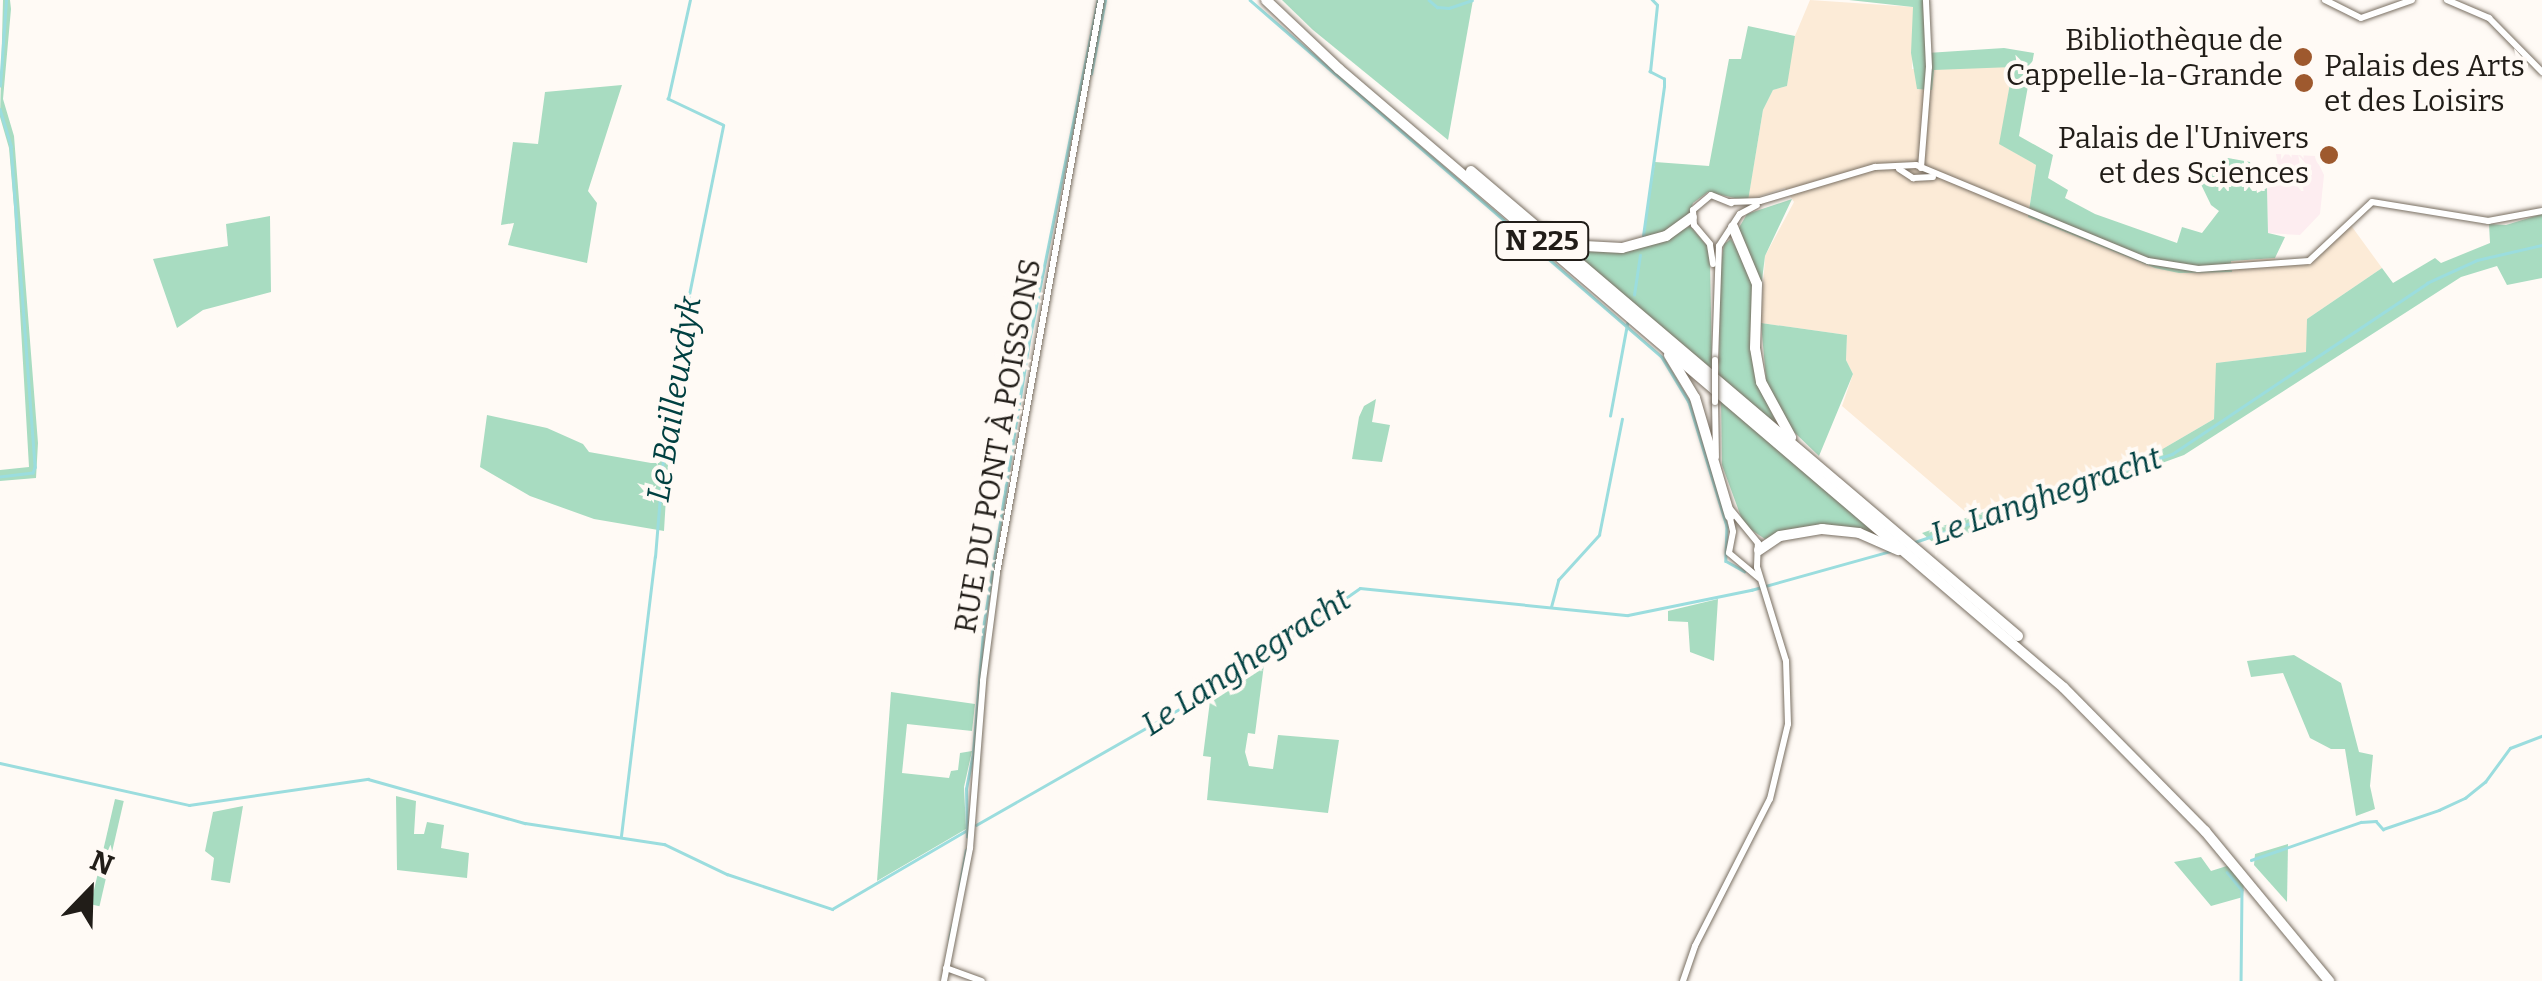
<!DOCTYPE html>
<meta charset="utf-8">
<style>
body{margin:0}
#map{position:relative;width:2542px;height:981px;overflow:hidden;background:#fffaf5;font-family:Bitter,serif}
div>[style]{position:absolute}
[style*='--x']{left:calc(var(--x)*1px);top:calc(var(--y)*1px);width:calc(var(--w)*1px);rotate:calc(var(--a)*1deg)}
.built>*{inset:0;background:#fcebd7}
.education>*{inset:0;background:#fdedf0}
.green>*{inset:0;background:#a8dcc1;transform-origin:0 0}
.stream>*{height:2.5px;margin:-1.25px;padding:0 1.25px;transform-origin:1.25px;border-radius:1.25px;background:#9bddde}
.roads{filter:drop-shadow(0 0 2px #796f62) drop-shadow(0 0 2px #796f62)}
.tertiary>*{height:6px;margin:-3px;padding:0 3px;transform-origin:3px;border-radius:3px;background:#fff}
.trunk>*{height:10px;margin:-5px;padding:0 5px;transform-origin:5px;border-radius:5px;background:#fff}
.bridges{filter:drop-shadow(0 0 2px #796f62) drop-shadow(0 0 2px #796f62)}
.tertiary-bridge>*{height:6px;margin:-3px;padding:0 3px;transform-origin:3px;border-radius:3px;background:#fff}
.dots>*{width:28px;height:28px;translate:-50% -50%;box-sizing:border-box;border:5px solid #fffaf5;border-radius:50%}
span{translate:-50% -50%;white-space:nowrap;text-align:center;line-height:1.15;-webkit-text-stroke:8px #fffaf5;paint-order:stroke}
.shield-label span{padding:2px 8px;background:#fffaf5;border:2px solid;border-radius:8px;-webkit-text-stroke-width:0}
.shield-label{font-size:28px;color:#211d18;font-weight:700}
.poi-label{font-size:30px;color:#211d18}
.right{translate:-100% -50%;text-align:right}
.left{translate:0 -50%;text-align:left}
.street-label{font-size:30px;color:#211d18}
.water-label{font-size:32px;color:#004041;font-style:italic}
.north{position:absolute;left:40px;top:841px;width:100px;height:100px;-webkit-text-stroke:8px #fffaf5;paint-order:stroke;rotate:23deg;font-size:28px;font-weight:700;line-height:40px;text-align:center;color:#211d18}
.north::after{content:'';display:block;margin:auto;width:35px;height:45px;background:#211d18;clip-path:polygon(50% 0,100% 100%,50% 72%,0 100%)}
</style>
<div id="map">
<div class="built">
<i style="clip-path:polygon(1810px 0,1914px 7px,1912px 69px,2013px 66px,2000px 144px,2036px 165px,2028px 217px,2155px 268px,2195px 273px,2232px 271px,2231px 261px,2275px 258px,2276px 266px,2309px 264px,2350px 224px,2382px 268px,2307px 319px,2307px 352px,2217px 363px,2214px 419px,2154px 454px,1968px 514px,1842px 406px,1853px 374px,1846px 360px,1847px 335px,1761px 323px,1765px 256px,1794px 202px,1785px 188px,1748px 200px,1763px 110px,1773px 90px,1787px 86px,1792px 43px)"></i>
</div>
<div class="education">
<i style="clip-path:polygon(2276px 154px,2315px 156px,2324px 175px,2320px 214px,2300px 235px,2268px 233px,2267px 188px,2281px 185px)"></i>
</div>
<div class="green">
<i style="clip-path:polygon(3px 0,10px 0,11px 9px,3px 99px,14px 136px,38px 443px,36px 478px,0 481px,0 470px,29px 467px,14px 207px,9px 148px,0 117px)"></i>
<i style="clip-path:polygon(1282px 0,1473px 0,1448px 140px,1313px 30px)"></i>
<i style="clip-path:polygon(1849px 0,1923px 0,1927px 53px,2004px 48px,2034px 53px,2019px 136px,2053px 155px,2048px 178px,2068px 190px,2065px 198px,2095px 214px,2177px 243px,2182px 227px,2202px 233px,2219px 211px,2211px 205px,2196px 174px,2228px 158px,2250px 162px,2257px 193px,2267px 188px,2268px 233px,2285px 237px,2275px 258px,2231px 261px,2232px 272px,2179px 273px,2155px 268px,2028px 217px,2036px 165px,1999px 144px,2013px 67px,1934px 70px,1932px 90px,1917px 89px,1911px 53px,1913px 7px)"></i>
<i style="clip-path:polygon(1748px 26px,1795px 36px,1787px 86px,1773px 90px,1763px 110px,1748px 201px,1708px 192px,1693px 203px,1687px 221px,1643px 241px,1655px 162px,1709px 166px,1729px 59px,1741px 59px)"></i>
<i style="clip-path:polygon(622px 85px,588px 191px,597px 203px,587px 263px,508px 245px,514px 223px,501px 225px,513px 142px,538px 144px,545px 92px)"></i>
<i style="clip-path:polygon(1792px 199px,1765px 256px,1761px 288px,1737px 231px,1747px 214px)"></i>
<i style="clip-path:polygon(2542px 214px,2542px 278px,2507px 285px,2497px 266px,2461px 277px,2184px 455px,1936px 545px,1922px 533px,2154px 454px,2214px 419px,2216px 363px,2306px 352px,2307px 319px,2382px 268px,2393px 283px,2435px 258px,2441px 263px,2490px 243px,2489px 224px,2506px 225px)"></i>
<i style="clip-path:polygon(270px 216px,271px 292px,203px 310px,177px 328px,153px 259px,228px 246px,226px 224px)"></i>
<i style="clip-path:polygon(1690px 226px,1707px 246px,1710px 259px,1712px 369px,1557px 239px,1592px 250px,1650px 245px)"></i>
<i style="clip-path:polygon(1731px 239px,1753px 276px,1757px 379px,1777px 425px,1719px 376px,1720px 271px,1724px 244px)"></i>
<i style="clip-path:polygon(1761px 323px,1847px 335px,1846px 360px,1853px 374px,1819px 456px,1794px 432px,1767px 390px)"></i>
<i style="clip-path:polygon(1376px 399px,1372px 422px,1390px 425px,1382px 462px,1352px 459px,1359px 417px,1364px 406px)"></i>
<i style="clip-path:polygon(1721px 399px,1886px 540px,1823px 524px,1765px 539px,1744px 525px,1722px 465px)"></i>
<i style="clip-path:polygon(487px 415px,547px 428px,583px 444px,589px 452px,651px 463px,659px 463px,669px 448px,664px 531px,594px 519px,530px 496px,480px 467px)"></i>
<i style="clip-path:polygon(1718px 599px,1714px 661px,1690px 652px,1688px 622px,1668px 621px,1668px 611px)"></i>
<i style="clip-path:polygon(2294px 655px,2341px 683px,2359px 752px,2373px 755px,2370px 786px,2375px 809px,2356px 816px,2345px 749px,2331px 749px,2310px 738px,2283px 673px,2251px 677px,2247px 661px)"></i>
<i style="clip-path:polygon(1265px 657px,1255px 734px,1248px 733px,1245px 752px,1249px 766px,1273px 769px,1278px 735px,1339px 740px,1328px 813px,1207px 800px,1211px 757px,1203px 756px,1211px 693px)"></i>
<i style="clip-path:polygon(891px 692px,975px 704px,972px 731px,907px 724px,902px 773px,949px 778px,951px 771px,958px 770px,960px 753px,972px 751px,964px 787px,966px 829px,877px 881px)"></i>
<i style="clip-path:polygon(396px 796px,416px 801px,414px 834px,424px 834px,427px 822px,444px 825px,441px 848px,469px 853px,467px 878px,397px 870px)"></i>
<i style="left:115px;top:799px;width:9px;height:108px;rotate:13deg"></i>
<i style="clip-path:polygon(243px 806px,230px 883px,211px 880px,214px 858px,205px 851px,213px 812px)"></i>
<i style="clip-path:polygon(2288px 844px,2287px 902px,2254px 865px,2255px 854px)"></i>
<i style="clip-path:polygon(2201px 857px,2211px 871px,2230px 865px,2244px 880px,2243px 897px,2211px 906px,2174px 862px)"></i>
</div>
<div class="stream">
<i style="--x:1250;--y:0;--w:545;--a:40.91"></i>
<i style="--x:1662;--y:357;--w:52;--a:59"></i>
<i style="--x:1689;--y:402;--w:130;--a:73"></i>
<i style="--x:1727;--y:526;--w:35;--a:92"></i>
<i style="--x:1726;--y:561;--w:21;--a:29"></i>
<i style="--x:1429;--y:0;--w:11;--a:41"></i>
<i style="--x:1437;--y:7;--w:12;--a:5"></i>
<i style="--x:1449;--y:8;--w:24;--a:-19"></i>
<i style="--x:1091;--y:74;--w:75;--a:-79.3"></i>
<i style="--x:0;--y:86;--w:86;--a:-86"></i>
<i style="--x:0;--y:109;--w:39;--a:73"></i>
<i style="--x:11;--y:146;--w:322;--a:85.7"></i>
<i style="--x:35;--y:467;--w:6;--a:108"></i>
<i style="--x:33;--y:473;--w:33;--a:173"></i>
<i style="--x:1643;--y:236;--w:151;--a:-82"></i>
<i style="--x:1664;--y:86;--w:7;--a:-90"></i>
<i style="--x:1664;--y:79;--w:16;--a:-153"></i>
<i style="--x:1650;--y:72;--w:67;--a:-84"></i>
<i style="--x:1657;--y:5;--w:7;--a:-135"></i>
<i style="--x:1634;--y:295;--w:40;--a:-81.5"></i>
<i style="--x:1610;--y:416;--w:94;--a:-79.5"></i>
<i style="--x:1912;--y:543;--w:275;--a:-18.9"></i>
<i style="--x:2172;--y:454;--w:307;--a:-33.8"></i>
<i style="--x:2427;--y:283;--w:55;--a:-24.7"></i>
<i style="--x:2477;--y:260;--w:67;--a:-13"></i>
<i style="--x:1551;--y:607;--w:28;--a:-75"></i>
<i style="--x:1558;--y:580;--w:61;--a:-47.7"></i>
<i style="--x:1599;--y:535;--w:118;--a:-78.8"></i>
<i style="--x:0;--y:763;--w:194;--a:12.5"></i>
<i style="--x:189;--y:805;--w:181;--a:-8.3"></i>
<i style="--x:368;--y:779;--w:163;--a:15.7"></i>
<i style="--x:525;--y:823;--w:141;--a:8.6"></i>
<i style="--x:664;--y:844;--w:70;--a:25.5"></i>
<i style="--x:727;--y:874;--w:111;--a:18.4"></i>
<i style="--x:832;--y:909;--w:159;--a:-30.3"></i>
<i style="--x:976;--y:825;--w:282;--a:-29.7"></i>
<i style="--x:1221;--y:685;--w:169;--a:-34.9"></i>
<i style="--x:1360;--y:588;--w:269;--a:5.8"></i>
<i style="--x:1628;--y:615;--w:126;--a:-11.5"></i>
<i style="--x:1751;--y:590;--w:145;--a:-15.6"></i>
<i style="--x:621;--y:836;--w:281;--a:-83.1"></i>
<i style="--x:655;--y:557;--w:159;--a:-85.3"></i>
<i style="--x:668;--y:399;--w:279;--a:-78.6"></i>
<i style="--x:723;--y:125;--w:61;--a:-154.7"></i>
<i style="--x:668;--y:99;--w:101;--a:-77.5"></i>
<i style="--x:967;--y:837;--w:48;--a:-91.2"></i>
<i style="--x:966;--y:789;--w:38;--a:-79"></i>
<i style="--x:973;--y:752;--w:130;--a:-85.2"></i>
<i style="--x:984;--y:622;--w:290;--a:-80.9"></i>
<i style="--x:1030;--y:336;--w:343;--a:-78.6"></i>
<i style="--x:2251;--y:860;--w:116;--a:-19.1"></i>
<i style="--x:2361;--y:822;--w:15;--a:-4"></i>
<i style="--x:2376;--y:821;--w:11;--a:49"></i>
<i style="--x:2383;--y:829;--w:59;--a:-18.7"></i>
<i style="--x:2439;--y:810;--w:29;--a:-25"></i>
<i style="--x:2465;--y:798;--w:26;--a:-39"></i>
<i style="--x:2485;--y:782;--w:42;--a:-53.7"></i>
<i style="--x:2510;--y:748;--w:34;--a:-21"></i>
<i style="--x:2227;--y:872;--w:23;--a:50"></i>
<i style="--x:2242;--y:890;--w:91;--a:90.6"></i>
<i style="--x:959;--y:889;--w:39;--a:-80"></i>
<i style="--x:949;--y:939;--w:13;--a:-77"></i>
</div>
<div class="roads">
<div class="tertiary">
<i style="--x:2325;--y:0;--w:40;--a:26.6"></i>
<i style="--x:2361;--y:18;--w:54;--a:-19.4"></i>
<i style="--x:2447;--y:0;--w:46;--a:23.2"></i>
<i style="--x:2489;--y:18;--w:76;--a:45.5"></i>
<i style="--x:1921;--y:168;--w:101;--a:-85.5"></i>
<i style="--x:1929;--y:67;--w:67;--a:-92.6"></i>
<i style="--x:1899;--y:169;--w:17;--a:33"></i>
<i style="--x:1913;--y:178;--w:20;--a:-3"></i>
<i style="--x:1730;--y:202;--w:30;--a:-2"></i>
<i style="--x:1760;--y:201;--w:120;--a:-16.5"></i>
<i style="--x:1875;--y:167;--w:41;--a:-2.8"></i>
<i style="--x:1916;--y:165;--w:251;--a:22.5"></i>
<i style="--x:2148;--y:261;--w:51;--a:9.1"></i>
<i style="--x:2198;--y:269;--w:111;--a:-4.1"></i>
<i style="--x:2309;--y:261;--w:86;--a:-43.1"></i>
<i style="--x:2372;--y:202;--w:118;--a:9.3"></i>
<i style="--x:2488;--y:221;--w:55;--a:-10.5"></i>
<i style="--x:1713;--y:264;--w:20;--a:-99"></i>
<i style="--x:1710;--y:244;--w:25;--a:-130"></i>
<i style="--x:1694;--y:225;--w:15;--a:-94"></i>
<i style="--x:1693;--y:210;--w:23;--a:-40"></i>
<i style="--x:1711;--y:195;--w:22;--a:22"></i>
<i style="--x:1715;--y:360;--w:114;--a:-88"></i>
<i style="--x:1719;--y:246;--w:38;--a:-57"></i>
<i style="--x:1740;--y:214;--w:19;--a:-28"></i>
<i style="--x:1715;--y:402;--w:55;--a:89"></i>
<i style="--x:1729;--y:514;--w:18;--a:77"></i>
<i style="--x:1733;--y:532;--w:21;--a:101"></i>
<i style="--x:1729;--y:553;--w:39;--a:40"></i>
<i style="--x:946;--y:968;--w:38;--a:20"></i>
<i style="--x:944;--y:981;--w:136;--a:-78.9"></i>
<i style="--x:970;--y:848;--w:168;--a:-85.5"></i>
<i style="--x:983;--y:681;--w:109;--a:-82.6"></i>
<i style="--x:997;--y:573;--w:582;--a:-79.71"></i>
<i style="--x:1683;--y:981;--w:37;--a:-71"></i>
<i style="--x:1695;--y:946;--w:165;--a:-63"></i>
<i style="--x:1770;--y:799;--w:77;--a:-76.5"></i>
<i style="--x:1788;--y:724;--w:63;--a:-91.8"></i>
<i style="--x:1786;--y:661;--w:98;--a:-107.1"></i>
<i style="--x:1757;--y:567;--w:24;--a:-88"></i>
<i style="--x:1758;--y:543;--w:43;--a:-129.3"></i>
</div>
<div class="trunk">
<i style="--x:1266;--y:0;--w:100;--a:43.4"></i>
<i style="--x:1339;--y:69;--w:953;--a:40.49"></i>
<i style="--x:2064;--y:688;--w:201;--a:45.4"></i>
<i style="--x:2205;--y:831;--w:195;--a:50.4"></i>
<i style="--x:1471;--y:171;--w:718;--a:40.37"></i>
<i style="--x:1733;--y:227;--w:62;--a:67.2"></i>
<i style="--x:1757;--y:284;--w:64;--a:91.8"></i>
<i style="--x:1755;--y:348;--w:35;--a:80"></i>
<i style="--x:1761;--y:382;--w:63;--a:61.4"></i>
<i style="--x:1546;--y:229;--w:42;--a:24.1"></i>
<i style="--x:1584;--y:246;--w:38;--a:3"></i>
<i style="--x:1622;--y:248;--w:46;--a:-15.3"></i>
<i style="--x:1666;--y:236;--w:32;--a:-36"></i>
<i style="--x:1669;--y:355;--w:50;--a:58.8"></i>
<i style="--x:1695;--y:398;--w:123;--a:73.5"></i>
<i style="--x:1759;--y:550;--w:25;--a:-34"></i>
<i style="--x:1780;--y:536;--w:43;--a:-9.5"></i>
<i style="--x:1822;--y:529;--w:37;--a:6"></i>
<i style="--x:1859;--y:533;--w:43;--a:23.6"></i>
</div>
</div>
<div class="bridges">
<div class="tertiary-bridge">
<i style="--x:1715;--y:360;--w:42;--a:90"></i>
</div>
</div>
<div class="dots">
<i style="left:2303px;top:57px;background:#9e592e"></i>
<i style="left:2304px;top:83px;background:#9e592e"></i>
<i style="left:2329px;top:155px;background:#9e592e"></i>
</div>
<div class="shield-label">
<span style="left:1542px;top:241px">N 225</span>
</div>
<div class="poi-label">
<span class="right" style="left:2283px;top:57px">Bibliothèque de<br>Cappelle-la-Grande</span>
<span class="left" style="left:2324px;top:83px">Palais des Arts<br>et des Loisirs</span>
<span class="right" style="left:2309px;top:155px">Palais de l'Univers<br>et des Sciences</span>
</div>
<div class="street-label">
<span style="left:998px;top:446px;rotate:-80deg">RUE DU PONT À POISSONS</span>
</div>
<div class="water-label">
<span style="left:674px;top:399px;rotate:-81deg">Le Bailleuxdyk</span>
<span style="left:2046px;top:496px;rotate:-19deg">Le Langhegracht</span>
<span style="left:1246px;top:662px;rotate:-33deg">Le Langhegracht</span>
</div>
<div class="north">N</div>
</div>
